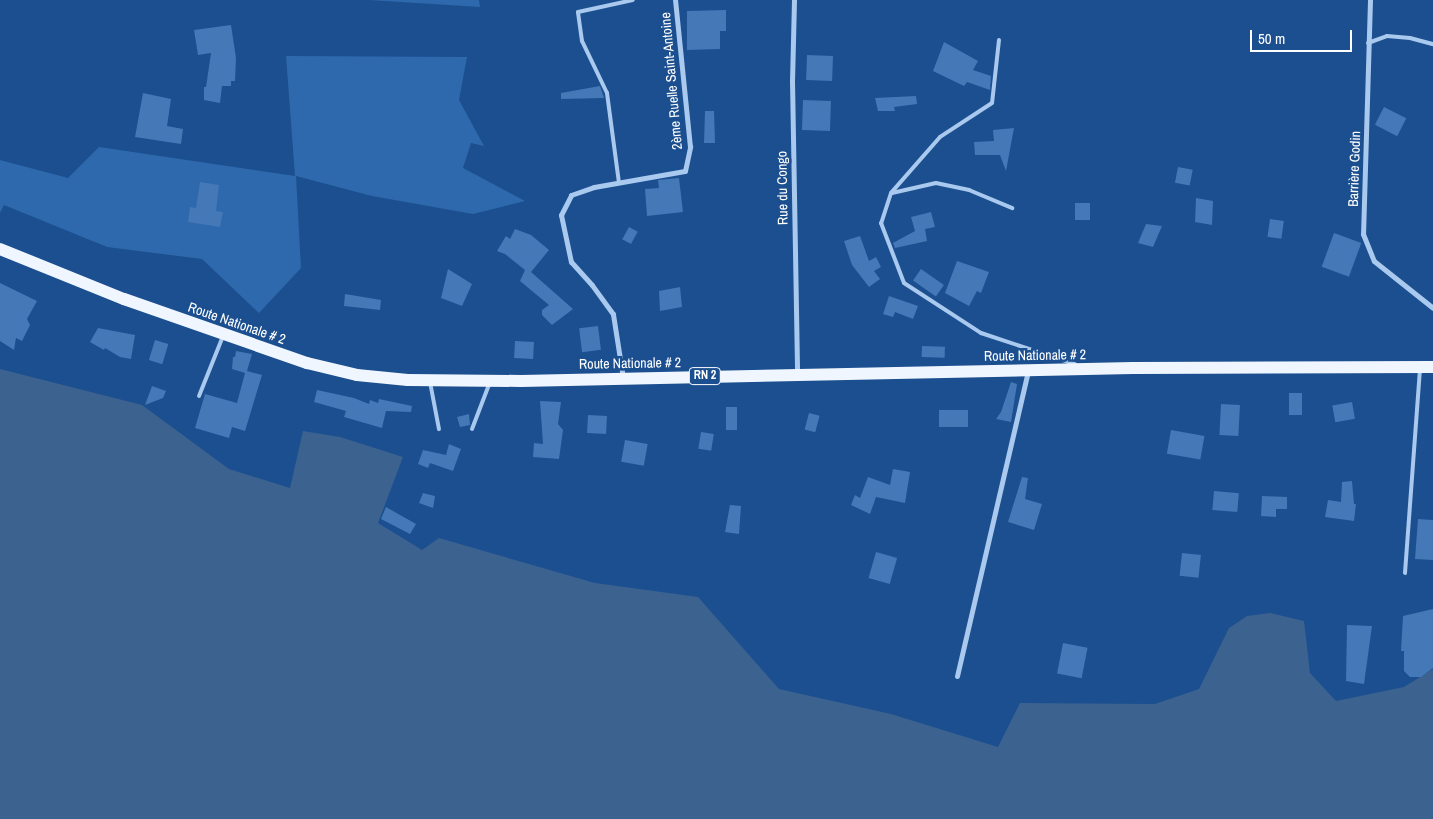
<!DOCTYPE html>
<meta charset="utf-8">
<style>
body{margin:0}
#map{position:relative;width:1433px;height:819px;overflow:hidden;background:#1b4f8f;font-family:"Archivo Narrow",sans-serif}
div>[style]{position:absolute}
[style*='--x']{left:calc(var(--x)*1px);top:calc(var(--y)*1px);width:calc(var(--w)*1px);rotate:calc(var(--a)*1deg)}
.green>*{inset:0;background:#2e69ad}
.water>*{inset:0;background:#3c6290}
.building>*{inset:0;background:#4478b7;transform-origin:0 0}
.service>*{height:4px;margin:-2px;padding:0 2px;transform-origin:2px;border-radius:2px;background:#a9c9ee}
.minor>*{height:5px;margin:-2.5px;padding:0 2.5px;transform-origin:2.5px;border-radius:2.5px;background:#a9c9ee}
.primary>*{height:12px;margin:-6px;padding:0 6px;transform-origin:6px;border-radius:6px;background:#f0f6ff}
span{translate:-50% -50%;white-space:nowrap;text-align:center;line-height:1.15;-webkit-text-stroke:5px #1b4f8f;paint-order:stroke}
.shield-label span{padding:1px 4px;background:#1b4f8f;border:1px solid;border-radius:4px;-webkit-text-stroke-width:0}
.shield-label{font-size:12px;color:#fff;font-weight:700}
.street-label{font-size:14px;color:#fff}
.scale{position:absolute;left:1250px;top:30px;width:102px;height:22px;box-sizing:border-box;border:2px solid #fff;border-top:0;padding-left:6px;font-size:15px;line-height:18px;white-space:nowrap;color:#fff;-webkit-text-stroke:4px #1b4f8f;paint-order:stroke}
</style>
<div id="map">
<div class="green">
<i style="clip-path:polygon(369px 0,479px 0,480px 7px)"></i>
<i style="clip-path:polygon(286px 56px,467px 57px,459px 100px,484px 146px,471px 143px,463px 168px,525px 201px,473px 214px,372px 196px,296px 176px,301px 268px,259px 313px,202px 259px,107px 247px,4px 205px,0 213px,0 160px,68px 178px,99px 147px,295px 176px)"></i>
</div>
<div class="water">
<i style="clip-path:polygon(0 369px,142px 405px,229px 469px,290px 488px,303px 431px,340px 437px,403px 457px,378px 523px,422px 550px,439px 538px,595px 583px,698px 597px,779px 689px,891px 714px,998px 747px,1020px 703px,1155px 704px,1199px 689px,1229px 628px,1247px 616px,1270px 613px,1304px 621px,1310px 673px,1336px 701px,1404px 687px,1433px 669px,1433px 819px,0 819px)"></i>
</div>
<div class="building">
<i style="clip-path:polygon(726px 10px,726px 31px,720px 31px,720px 49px,687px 50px,687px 11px)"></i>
<i style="clip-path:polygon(231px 25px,236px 58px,235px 81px,231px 81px,231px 86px,222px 86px,220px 103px,204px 100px,204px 87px,206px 87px,211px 53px,198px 55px,194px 30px)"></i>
<i style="clip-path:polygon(944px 42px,978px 61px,973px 70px,991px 76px,990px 90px,967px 82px,964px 86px,933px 71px)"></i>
<i style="left:807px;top:55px;width:26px;height:25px;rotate:2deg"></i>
<i style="clip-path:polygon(600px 86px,604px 98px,561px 99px,561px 93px)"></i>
<i style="clip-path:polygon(143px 93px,171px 99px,167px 126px,183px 129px,181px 144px,135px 137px)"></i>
<i style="clip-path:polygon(916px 96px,917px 104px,894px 107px,895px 111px,878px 111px,875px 98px)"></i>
<i style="left:803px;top:100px;width:28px;height:30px;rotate:2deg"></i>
<i style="left:1384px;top:107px;width:25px;height:20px;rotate:27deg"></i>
<i style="clip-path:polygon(705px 111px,714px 111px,715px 143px,704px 143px)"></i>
<i style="clip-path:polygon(1014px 128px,1006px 171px,1000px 155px,975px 155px,974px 142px,994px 141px,993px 130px)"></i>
<i style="left:1178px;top:167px;width:15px;height:16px;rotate:11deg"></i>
<i style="clip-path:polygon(679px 178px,683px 212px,647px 216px,645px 189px,659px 188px,658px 180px)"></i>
<i style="clip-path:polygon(200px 182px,219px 185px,216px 211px,223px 212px,220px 227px,188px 222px,190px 207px,196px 208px)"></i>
<i style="clip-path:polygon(1196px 198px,1213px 201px,1212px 225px,1195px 222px)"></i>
<i style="left:1075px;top:203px;width:15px;height:17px"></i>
<i style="clip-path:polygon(931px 212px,935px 227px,925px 229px,927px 241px,895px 248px,893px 243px,915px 231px,911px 217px)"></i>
<i style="left:1270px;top:219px;width:14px;height:18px;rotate:8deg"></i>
<i style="clip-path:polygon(1146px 224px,1162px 226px,1153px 247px,1138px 243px)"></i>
<i style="left:629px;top:227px;width:10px;height:14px;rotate:29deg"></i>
<i style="clip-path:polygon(515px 229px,531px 235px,549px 250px,531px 272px,573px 309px,552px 325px,542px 315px,542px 310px,549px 305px,520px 281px,525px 270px,505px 254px,497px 251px,506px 236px,510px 239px)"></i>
<i style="left:1334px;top:233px;width:29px;height:36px;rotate:20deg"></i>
<i style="clip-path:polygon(860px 236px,869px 261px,876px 257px,881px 267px,874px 271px,880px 279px,869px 287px,852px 265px,844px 241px)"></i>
<i style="clip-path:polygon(957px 261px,989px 272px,981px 293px,977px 291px,969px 306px,945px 293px)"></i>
<i style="clip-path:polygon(448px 269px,472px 284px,462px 306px,441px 298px)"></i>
<i style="left:921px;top:269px;width:28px;height:14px;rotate:35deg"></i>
<i style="clip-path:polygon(0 283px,37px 301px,27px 319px,30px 325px,22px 341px,16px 338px,14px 350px,0 341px)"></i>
<i style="clip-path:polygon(680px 287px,682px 307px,660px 311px,659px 291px)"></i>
<i style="clip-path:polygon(345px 294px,381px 300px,380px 310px,344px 306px)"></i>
<i style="clip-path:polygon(889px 296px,918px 306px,913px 319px,895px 312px,893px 317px,883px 314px)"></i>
<i style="left:598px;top:326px;width:24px;height:19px;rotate:83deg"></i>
<i style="clip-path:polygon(98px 328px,135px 335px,131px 359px,120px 357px,105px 348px,104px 350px,90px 342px)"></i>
<i style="left:155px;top:340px;width:14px;height:21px;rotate:17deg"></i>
<i style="left:515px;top:341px;width:19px;height:17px;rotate:3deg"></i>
<i style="left:922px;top:346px;width:23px;height:11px;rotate:2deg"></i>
<i style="clip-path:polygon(236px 351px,252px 354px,247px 371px,262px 375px,245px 431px,232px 427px,229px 438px,195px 428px,205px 394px,237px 403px,245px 373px,232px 369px,233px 357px,235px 357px)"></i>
<i style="clip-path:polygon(1011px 382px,1017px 384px,1011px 422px,996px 419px,1001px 412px)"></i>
<i style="clip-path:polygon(152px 386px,166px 391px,163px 398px,145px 405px)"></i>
<i style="clip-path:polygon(317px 390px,354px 398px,369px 404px,370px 400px,378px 403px,379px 399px,412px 406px,411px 412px,386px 411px,382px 428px,344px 417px,346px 411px,314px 402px)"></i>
<i style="left:1289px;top:393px;width:13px;height:22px"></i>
<i style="clip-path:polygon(540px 401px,561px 402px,558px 424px,563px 430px,559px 459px,533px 457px,534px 443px,543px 444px)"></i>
<i style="left:1352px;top:402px;width:17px;height:20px;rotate:80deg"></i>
<i style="left:1221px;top:404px;width:19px;height:31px;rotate:3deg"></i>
<i style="left:726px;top:407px;width:11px;height:23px"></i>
<i style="left:939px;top:410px;width:29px;height:17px"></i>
<i style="left:809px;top:413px;width:11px;height:17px;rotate:15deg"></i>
<i style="clip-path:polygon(469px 414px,470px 425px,460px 427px,457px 417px)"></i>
<i style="left:588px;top:415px;width:19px;height:18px;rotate:3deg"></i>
<i style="left:1171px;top:430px;width:34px;height:24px;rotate:10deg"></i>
<i style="left:701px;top:432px;width:13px;height:17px;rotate:9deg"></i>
<i style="left:625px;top:440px;width:23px;height:22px;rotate:10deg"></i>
<i style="clip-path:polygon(449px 444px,461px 449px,453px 471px,430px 463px,428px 468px,418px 464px,423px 450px,446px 455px)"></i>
<i style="clip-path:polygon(893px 469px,910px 472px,905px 503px,876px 497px,870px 514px,851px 505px,855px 495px,860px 498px,868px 477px,890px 485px)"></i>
<i style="clip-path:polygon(1022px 477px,1028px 478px,1025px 499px,1042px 504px,1034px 530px,1008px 522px)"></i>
<i style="clip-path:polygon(1352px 481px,1354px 504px,1356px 504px,1354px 521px,1325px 517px,1328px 500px,1341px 502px,1342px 482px)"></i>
<i style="left:1214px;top:491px;width:25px;height:19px;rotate:5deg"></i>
<i style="clip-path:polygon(423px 493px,435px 496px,433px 508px,419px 503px)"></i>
<i style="clip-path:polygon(1262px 496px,1287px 497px,1287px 509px,1276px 509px,1276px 517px,1261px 516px)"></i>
<i style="clip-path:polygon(730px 505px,741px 506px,739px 534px,725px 532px)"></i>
<i style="clip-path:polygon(386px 507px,416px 524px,410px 534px,381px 519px)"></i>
<i style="clip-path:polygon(1418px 519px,1433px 520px,1433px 560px,1415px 559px)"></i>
<i style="left:876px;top:552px;width:22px;height:27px;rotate:16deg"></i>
<i style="left:1182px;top:553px;width:19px;height:23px;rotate:6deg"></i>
<i style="clip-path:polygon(1433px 609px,1433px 668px,1421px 677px,1410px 677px,1404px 671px,1404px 651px,1401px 651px,1403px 616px)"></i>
<i style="clip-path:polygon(1347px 625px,1372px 626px,1364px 684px,1346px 681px)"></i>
<i style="left:1063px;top:643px;width:25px;height:31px;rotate:11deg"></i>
</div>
<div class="service">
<i style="--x:999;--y:40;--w:63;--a:96.3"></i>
<i style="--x:992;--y:103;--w:62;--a:146.8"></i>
<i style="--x:940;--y:137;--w:74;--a:131.2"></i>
<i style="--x:891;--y:193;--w:32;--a:108"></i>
<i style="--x:881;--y:223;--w:64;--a:69"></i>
<i style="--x:904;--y:283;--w:92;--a:33"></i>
<i style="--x:981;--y:333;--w:99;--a:18.3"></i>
<i style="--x:1368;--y:43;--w:20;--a:-20"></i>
<i style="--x:1387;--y:36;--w:23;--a:5"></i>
<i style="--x:1410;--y:38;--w:24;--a:15"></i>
<i style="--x:619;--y:183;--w:91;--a:-97.6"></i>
<i style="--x:607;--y:93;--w:58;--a:-115.7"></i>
<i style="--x:582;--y:41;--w:29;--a:-98"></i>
<i style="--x:578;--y:12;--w:56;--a:-12.3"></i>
<i style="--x:892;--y:193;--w:45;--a:-12.8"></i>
<i style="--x:936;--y:183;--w:34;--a:12"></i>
<i style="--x:969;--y:190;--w:47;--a:22.7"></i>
<i style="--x:430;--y:382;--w:48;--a:79.2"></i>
<i style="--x:199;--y:396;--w:65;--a:-68.2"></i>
<i style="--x:472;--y:429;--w:50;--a:-69"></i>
<i style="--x:1405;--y:573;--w:205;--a:-85.8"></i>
</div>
<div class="minor">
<i style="--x:794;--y:0;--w:80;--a:91.4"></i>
<i style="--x:792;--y:80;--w:294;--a:89"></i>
<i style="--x:1370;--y:0;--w:234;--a:91.7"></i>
<i style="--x:1363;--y:234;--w:29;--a:68"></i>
<i style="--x:1374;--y:261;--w:75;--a:38.5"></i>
<i style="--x:623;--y:378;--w:65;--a:-98.9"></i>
<i style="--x:613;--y:314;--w:36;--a:-126"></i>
<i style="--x:592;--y:285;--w:31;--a:-132"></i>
<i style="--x:571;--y:262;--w:48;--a:-102"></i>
<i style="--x:561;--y:215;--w:22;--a:-63"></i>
<i style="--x:571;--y:195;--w:24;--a:-19"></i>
<i style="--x:594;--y:187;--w:92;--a:-10"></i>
<i style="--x:685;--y:171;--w:25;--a:-78"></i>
<i style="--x:690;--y:147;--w:148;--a:-95.8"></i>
<i style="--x:957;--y:676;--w:313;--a:-76.9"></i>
</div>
<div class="primary">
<i style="--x:0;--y:249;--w:134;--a:22"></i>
<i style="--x:124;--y:299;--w:194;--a:19.3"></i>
<i style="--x:307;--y:363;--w:51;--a:13.5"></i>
<i style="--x:357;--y:375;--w:51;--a:5.6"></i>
<i style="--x:408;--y:380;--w:113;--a:0.5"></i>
<i style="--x:521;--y:381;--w:612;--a:-1.22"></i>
<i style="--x:1133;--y:368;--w:300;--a:-0.2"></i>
</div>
<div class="shield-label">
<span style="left:705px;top:376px">RN 2</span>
</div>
<div class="street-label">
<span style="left:671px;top:81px;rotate:-95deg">2ème Ruelle Saint-Antoine</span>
<span style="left:1354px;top:169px;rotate:-88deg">Barrière Godin</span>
<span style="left:782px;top:188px;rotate:-91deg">Rue du Congo</span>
<span style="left:237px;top:323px;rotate:19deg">Route Nationale # 2</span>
<span style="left:1035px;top:355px;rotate:-1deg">Route Nationale # 2</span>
<span style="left:630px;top:363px;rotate:-1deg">Route Nationale # 2</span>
</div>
<div class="scale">50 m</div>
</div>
